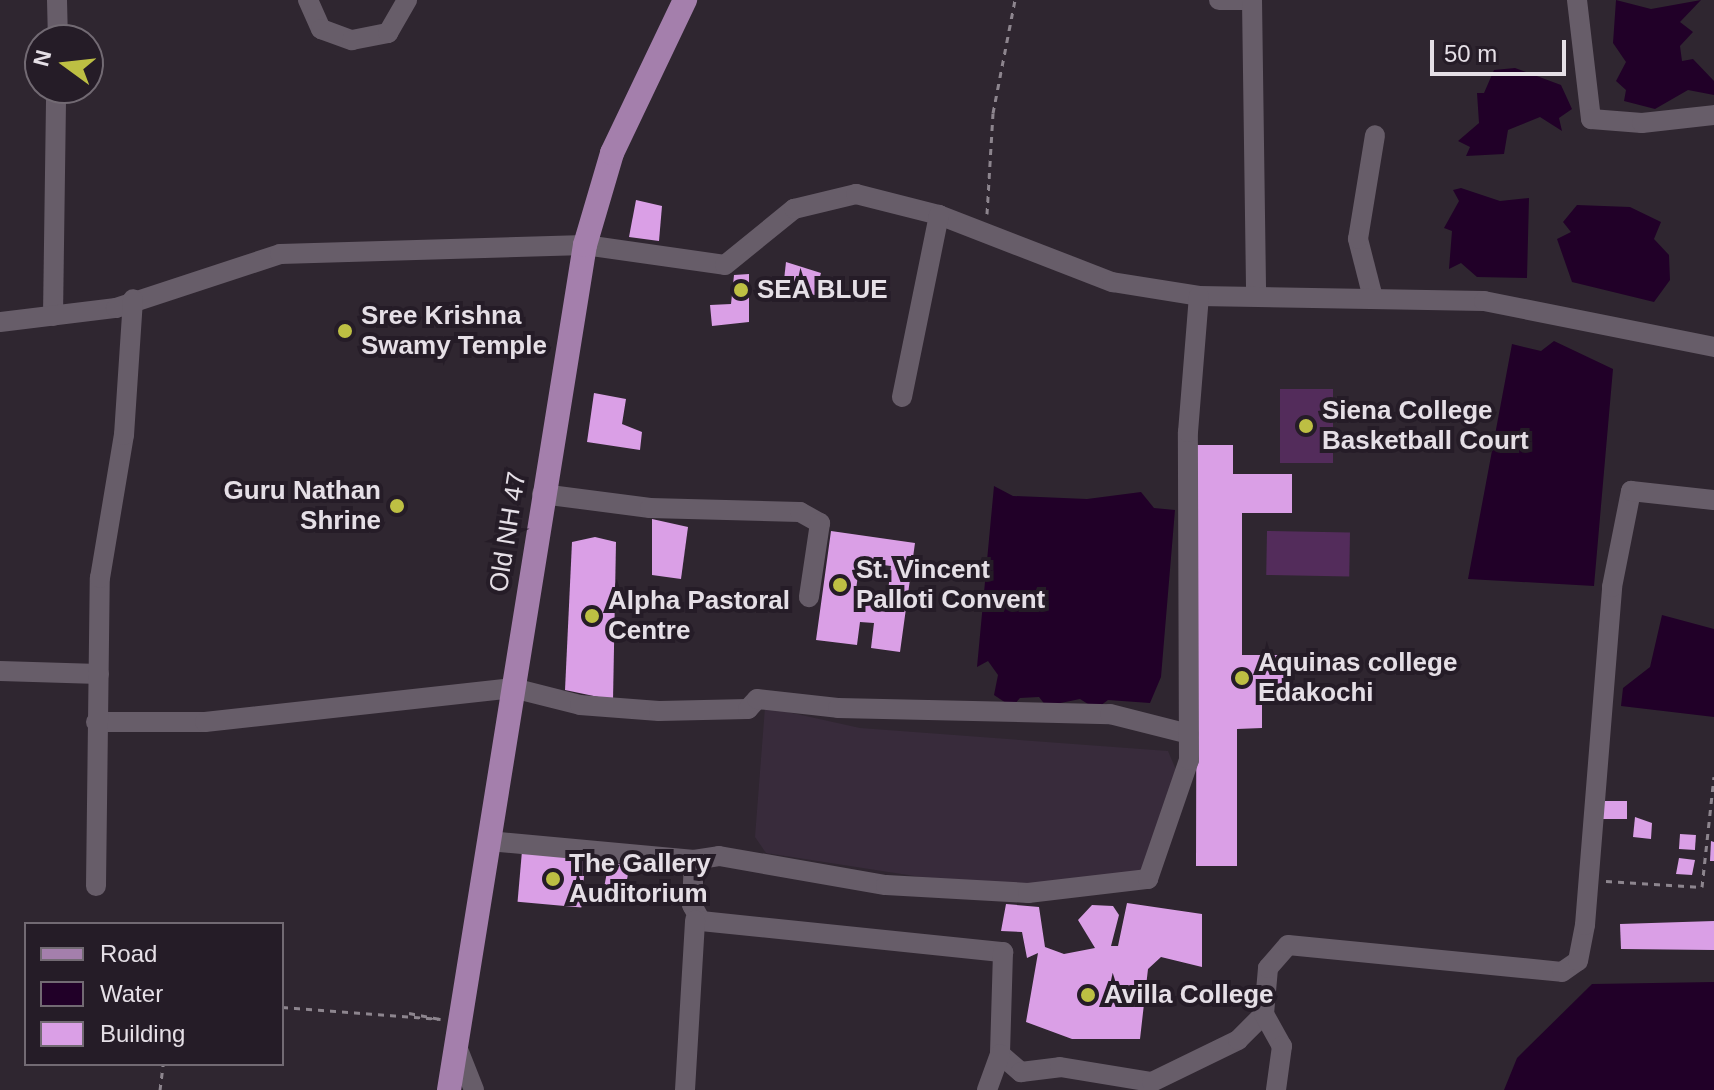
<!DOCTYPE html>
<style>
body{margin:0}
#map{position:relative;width:1714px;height:1090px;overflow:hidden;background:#2f2630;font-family:Helvetica,sans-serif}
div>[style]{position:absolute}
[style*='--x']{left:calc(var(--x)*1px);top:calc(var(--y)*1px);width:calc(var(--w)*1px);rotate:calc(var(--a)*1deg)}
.built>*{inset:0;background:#382b3b}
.green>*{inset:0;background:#532c5b;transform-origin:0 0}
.water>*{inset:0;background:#210028}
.building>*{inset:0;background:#da9fe6;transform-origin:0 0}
.path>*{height:3px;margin-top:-1.5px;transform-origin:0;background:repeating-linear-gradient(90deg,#8d858e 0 6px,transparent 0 12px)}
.minor>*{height:20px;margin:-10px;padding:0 10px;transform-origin:10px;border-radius:10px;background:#675d69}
.major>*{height:24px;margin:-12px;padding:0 12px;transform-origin:12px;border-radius:12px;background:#a47fac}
.dots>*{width:22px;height:22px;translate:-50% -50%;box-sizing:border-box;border:4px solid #251c27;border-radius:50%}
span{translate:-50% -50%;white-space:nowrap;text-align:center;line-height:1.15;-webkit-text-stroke:8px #251c27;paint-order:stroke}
.poi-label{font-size:26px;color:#e5dfe6;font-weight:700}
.left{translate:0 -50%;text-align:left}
.right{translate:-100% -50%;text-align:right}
.street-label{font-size:26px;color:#e5dfe6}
.legend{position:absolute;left:24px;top:922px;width:260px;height:144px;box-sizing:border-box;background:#251c27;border:2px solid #726a73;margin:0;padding:10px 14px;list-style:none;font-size:24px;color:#e5dfe6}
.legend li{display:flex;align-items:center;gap:16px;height:40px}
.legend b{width:40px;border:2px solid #726a73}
.north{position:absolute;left:24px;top:24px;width:80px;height:80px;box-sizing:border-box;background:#251c27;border:2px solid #726a73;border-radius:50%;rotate:285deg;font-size:22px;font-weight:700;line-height:32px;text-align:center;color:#e5dfe6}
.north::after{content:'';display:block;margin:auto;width:28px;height:36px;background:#bdbf43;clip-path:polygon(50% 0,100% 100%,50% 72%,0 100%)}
.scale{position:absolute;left:1430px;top:40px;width:136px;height:36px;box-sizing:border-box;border:4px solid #e5dfe6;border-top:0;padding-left:10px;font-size:24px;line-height:28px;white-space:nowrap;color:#e5dfe6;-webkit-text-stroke:6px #251c27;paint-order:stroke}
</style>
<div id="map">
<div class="built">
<i style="clip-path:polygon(765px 707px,860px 728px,1168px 751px,1177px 772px,1147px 875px,1113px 888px,953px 882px,766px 853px,755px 837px)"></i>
</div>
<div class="green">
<i style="left:1280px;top:389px;width:53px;height:74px"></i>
<i style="left:1267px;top:531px;width:83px;height:44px;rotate:1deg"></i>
</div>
<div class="water">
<i style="clip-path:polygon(1616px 0,1651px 9px,1701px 0,1680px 22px,1693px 32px,1680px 46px,1682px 61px,1693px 59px,1714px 81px,1714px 95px,1688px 90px,1655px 109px,1624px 101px,1626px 90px,1616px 81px,1626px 62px,1613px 43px)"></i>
<i style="clip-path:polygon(1515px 68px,1561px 85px,1572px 109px,1559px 118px,1562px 131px,1540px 117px,1508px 130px,1504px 154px,1466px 156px,1470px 147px,1458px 141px,1479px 123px,1477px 93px,1484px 93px,1494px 70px)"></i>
<i style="clip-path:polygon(1461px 188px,1500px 201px,1529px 198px,1527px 278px,1477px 277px,1461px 263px,1449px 269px,1452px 231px,1444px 228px,1459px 201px,1453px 190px)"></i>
<i style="clip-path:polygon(1577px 205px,1630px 207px,1661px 222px,1654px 239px,1669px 255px,1670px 280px,1654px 302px,1572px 282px,1557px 239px,1571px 232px,1563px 222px)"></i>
<i style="clip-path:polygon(1554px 341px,1613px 369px,1594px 586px,1468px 579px,1512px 344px,1541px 351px)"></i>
<i style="clip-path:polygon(994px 486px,1013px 496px,1087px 499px,1141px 492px,1154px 508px,1175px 510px,1161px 677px,1150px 703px,1108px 700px,1096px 709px,1080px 699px,1046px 706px,1039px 697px,1020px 698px,1012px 707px,994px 695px,998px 675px,988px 661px,977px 667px)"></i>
<i style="clip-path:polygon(1662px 615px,1714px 629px,1714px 717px,1621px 706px,1623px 688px,1650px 667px)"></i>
<i style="clip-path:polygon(1714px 982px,1714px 1090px,1504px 1090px,1517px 1058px,1592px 984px)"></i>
</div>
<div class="building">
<i style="clip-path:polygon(636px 200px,662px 206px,659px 241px,629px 237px)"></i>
<i style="clip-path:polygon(786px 262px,821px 273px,815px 295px,783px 289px)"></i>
<i style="clip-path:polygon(749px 274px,749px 322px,712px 326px,710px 305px,731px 304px,734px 275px)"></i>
<i style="clip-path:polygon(594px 393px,626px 399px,622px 424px,642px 432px,640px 450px,587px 442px)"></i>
<i style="clip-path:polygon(1197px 445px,1233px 445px,1233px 474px,1292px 474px,1292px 513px,1242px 513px,1242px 655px,1287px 655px,1287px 701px,1262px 701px,1262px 728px,1237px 729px,1237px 866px,1196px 866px)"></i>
<i style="clip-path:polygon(652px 519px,688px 527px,681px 579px,652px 575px)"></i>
<i style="clip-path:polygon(evenodd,831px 531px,915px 543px,900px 652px,871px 648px,874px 623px,860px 622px,857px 645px,816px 640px,831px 531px,860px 562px,891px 566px,886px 608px,854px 603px,860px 562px)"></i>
<i style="clip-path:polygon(595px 537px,616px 542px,613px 700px,565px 690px,572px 542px)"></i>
<i style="left:1603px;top:801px;width:24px;height:18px"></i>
<i style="clip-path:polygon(1635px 817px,1652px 823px,1651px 839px,1633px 837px)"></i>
<i style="left:1680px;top:834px;width:16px;height:15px;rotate:4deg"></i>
<i style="clip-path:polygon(1711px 841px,1714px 842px,1714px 861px,1710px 861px)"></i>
<i style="left:522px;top:851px;width:64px;height:51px;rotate:5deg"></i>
<i style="clip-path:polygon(1679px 858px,1695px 860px,1692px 875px,1676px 874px)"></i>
<i style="left:609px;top:862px;width:21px;height:30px;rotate:11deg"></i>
<i style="clip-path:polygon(1127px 903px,1202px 914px,1202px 967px,1161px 957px,1148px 969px,1140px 1039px,1072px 1039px,1026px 1022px,1038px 953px,1027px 958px,1022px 932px,1001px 931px,1006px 904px,1039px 907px,1045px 947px,1064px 954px,1095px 948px,1078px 920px,1092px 905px,1113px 906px,1119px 915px,1111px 946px,1118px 946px)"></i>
<i style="clip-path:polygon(1714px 921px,1714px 950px,1621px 949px,1620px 924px)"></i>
</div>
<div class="path">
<i style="--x:987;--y:214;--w:101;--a:-86.6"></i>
<i style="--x:993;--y:113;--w:115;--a:-79"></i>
<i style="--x:1606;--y:881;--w:96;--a:3.6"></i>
<i style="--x:1702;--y:887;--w:111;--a:-83.8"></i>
<i style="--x:282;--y:1007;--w:159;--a:4.3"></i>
<i style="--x:409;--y:1013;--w:33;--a:11"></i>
<i style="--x:160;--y:1090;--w:26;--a:-83"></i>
</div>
<div class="minor">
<i style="--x:57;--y:0;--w:40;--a:88.6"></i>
<i style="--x:308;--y:0;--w:32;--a:66"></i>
<i style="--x:321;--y:29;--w:33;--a:20"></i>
<i style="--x:352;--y:40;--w:37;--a:-11"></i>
<i style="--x:388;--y:33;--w:38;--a:-60"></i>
<i style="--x:1219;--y:0;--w:25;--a:0"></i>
<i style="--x:1252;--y:0;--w:295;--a:89.2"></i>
<i style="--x:1577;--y:0;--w:120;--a:83.3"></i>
<i style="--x:1591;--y:119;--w:51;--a:4.5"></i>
<i style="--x:1642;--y:123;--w:72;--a:-6.3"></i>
<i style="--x:1372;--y:294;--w:57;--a:-104.3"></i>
<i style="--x:1358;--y:239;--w:105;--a:-80.7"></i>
<i style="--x:53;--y:316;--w:228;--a:-89.2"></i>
<i style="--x:0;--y:322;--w:117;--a:-6.9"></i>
<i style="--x:116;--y:308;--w:173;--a:-18.2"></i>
<i style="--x:280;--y:254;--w:305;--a:-1.7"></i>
<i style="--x:585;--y:245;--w:141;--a:8.1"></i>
<i style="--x:725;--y:265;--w:89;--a:-39.1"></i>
<i style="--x:794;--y:209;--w:64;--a:-13.6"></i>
<i style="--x:856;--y:194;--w:86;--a:14.2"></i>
<i style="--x:939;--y:215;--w:186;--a:21.2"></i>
<i style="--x:1112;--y:282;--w:88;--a:9.1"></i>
<i style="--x:1199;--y:296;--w:285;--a:1"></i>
<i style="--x:1484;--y:301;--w:235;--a:11.3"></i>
<i style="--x:902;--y:397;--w:186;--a:-78.5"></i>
<i style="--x:542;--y:494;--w:109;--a:7.4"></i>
<i style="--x:650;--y:508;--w:150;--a:1.5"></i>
<i style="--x:800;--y:512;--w:23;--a:29"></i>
<i style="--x:820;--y:523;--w:75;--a:98.5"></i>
<i style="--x:0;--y:671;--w:99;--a:1.7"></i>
<i style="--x:96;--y:722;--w:109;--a:0"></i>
<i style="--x:205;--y:722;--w:310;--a:-6.3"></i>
<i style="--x:513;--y:688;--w:69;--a:14.2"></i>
<i style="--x:580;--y:705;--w:79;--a:4.3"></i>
<i style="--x:659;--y:711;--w:89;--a:-1.3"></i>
<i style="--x:748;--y:709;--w:13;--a:-48"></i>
<i style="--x:757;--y:699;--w:81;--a:6.3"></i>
<i style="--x:838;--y:708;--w:272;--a:1.3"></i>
<i style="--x:1110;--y:714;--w:81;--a:14.2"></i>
<i style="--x:489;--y:841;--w:206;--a:5.3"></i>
<i style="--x:694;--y:860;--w:45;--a:92.5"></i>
<i style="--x:692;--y:905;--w:18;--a:61"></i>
<i style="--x:701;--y:921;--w:304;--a:5.9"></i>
<i style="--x:1003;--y:952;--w:102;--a:91.7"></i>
<i style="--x:1000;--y:1054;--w:28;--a:41"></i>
<i style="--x:1021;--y:1072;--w:39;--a:-7"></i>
<i style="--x:1060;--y:1067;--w:93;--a:9.3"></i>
<i style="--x:1152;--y:1082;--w:96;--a:-26"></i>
<i style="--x:1238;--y:1040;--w:37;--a:-45"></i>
<i style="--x:1264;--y:1014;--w:46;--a:-85"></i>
<i style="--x:1268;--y:968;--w:30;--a:-49"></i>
<i style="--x:1288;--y:945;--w:275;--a:5.6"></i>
<i style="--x:1562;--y:972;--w:19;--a:-35"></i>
<i style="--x:1578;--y:961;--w:37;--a:-79"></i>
<i style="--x:1585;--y:925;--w:339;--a:-85.4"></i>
<i style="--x:1612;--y:587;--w:98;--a:-78.8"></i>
<i style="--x:1631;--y:491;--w:83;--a:6.2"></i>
<i style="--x:694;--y:860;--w:25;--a:-9"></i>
<i style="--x:719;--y:856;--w:169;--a:9.9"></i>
<i style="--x:886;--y:885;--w:142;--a:3.2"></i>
<i style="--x:1028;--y:893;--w:121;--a:-6.7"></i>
<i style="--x:1148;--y:879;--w:126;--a:-71"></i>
<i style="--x:1189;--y:760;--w:328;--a:-90.2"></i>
<i style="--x:1188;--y:432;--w:136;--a:-85.4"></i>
<i style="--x:96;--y:886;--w:308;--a:-89.3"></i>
<i style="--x:100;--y:578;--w:145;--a:-80.5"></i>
<i style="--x:124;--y:435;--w:136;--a:-86.2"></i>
<i style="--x:1264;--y:1014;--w:37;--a:61"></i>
<i style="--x:1282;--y:1046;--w:44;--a:97.8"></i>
<i style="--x:457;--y:1047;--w:46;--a:68.4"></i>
<i style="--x:685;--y:1090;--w:170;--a:-86.6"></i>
<i style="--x:987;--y:1090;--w:38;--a:-70"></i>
</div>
<div class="major">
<i style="--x:449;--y:1090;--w:856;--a:-80.86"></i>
<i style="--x:585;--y:245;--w:96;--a:-73.6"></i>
<i style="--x:612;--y:153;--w:170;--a:-64.5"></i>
</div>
<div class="dots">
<i style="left:741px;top:290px;background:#bdbf43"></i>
<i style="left:345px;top:331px;background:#bdbf43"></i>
<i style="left:1306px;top:426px;background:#bdbf43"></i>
<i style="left:397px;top:506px;background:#bdbf43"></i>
<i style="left:840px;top:585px;background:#bdbf43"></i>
<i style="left:592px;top:616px;background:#bdbf43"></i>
<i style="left:1242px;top:678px;background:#bdbf43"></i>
<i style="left:553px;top:879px;background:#bdbf43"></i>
<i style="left:1088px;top:995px;background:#bdbf43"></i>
</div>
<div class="poi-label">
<span class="left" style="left:757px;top:290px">SEA BLUE</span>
<span class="left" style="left:361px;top:331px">Sree Krishna<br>Swamy Temple</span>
<span class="left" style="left:1322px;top:426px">Siena College<br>Basketball Court</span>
<span class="right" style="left:381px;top:506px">Guru Nathan<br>Shrine</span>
<span class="left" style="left:856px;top:585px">St. Vincent<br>Palloti Convent</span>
<span class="left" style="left:608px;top:616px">Alpha Pastoral<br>Centre</span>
<span class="left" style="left:1258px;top:678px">Aquinas college<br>Edakochi</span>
<span class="left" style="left:569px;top:879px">The Gallery<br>Auditorium</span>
<span class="left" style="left:1104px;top:995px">Avilla College</span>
</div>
<div class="street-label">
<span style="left:508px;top:532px;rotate:-81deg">Old NH 47</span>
</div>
<ul class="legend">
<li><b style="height:10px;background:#a47fac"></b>Road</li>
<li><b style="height:22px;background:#210028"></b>Water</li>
<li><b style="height:22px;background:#da9fe6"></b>Building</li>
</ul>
<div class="north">N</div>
<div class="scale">50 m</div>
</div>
